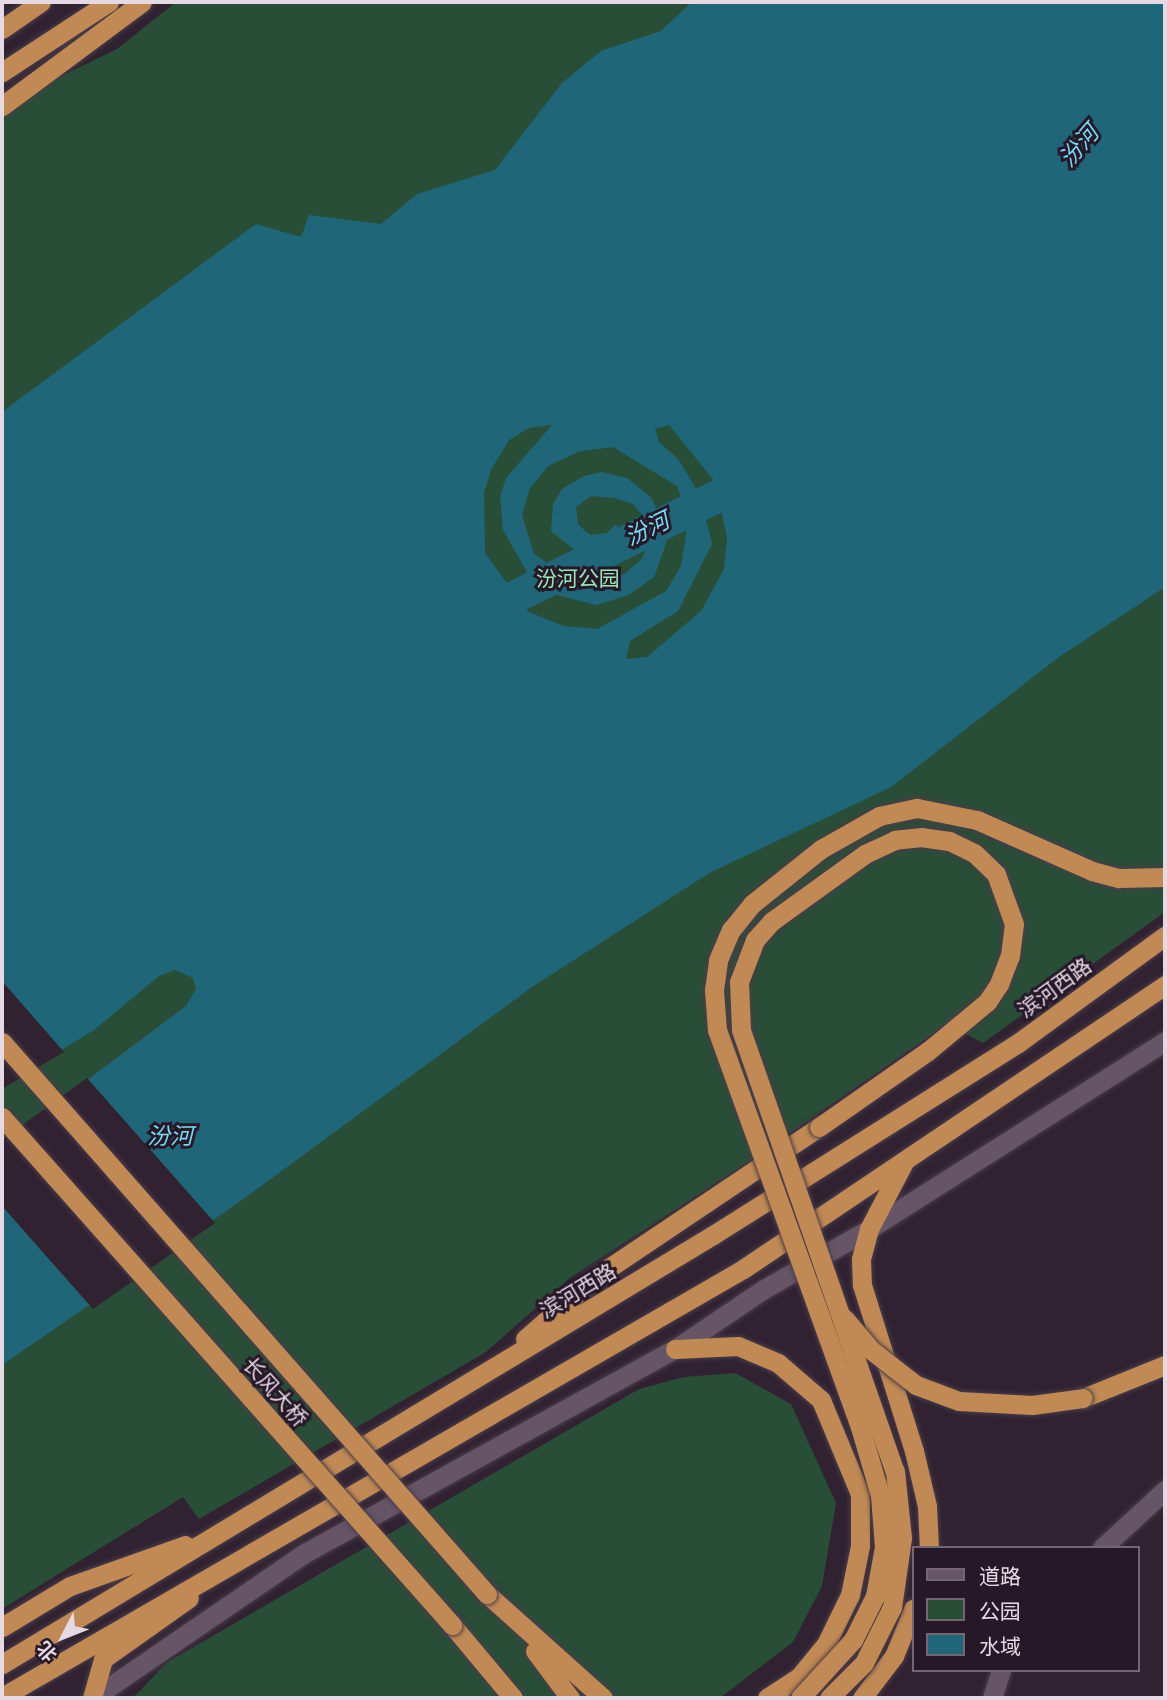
<!DOCTYPE html>
<meta charset="utf-8">
<style>
body{margin:0}
#map{position:relative;width:1167px;height:1700px;overflow:hidden;background:#312231;font-family:"Fira Sans Condensed","Noto Sans SC",sans-serif}
div>[style]{position:absolute}
[style*='--x']{left:calc(var(--x)*1px);top:calc(var(--y)*1px);width:calc(var(--w)*1px);rotate:calc(var(--a)*1deg)}
.green>*{inset:0;background:#294e38}
.water>*{inset:0;background:#206679}
.pier>*{inset:0;background:#312231}
.river>*{height:33px;margin:-16.5px;padding:0 16.5px;transform-origin:16.5px;border-radius:16.5px;background:#206679}
.roads{filter:drop-shadow(0 0 2px #4a3d4a) drop-shadow(0 0 2px #4a3d4a)}
.minor>*{height:19px;margin:-9.5px;padding:0 9.5px;transform-origin:9.5px;border-radius:9.5px;background:#656}
.tertiary>*{height:19px;margin:-9.5px;padding:0 9.5px;transform-origin:9.5px;border-radius:9.5px;background:#656}
.trunk>*{height:19px;margin:-9.5px;padding:0 9.5px;transform-origin:9.5px;border-radius:9.5px;background:#c18a54}
.bridges{filter:drop-shadow(0 0 2px #4a3d4a) drop-shadow(0 0 2px #4a3d4a)}
.trunk-bridge>*{height:19px;margin:-9.5px;padding:0 9.5px;transform-origin:9.5px;border-radius:9.5px;background:#c18a54}
span{translate:-50% -50%;white-space:nowrap;text-align:center;line-height:1.15;-webkit-text-stroke:6px #271827;paint-order:stroke}
.park-label{font-size:21px;color:#97e6b6}
.street-label{font-size:21px;color:#e5dae4}
.water-label{font-size:23px;color:#75dbfa;font-style:italic}
.frame{position:absolute;inset:0;border:4px solid #e5dae4;pointer-events:none}
.legend{position:absolute;left:912px;top:1546px;width:228px;height:126px;box-sizing:border-box;background:#271827;border:2px solid #736673;margin:0;padding:9px 12px;list-style:none;font-size:21px;color:#e5dae4}
.legend li{display:flex;align-items:center;gap:14px;height:35px}
.legend b{width:35px;border:2px solid #736673}
.north{position:absolute;left:28px;top:1602px;width:70px;height:70px;-webkit-text-stroke:5px #271827;paint-order:stroke;rotate:228deg;font-size:19px;font-weight:700;line-height:28px;text-align:center;color:#e5dae4}
.north::after{content:'';display:block;margin:auto;width:24px;height:32px;background:#e5dae4;clip-path:polygon(50% 0,100% 100%,50% 72%,0 100%)}
</style>
<div id="map">
<div class="green">
<i style="clip-path:polygon(176px 2px,1165px 2px,1165px 912px,983px 1043px,947px 1024px,747px 1163px,570px 1278px,486px 1352px,199px 1519px,183px 1497px,2px 1609px,2px 105px,117px 49px)"></i>
<i style="clip-path:polygon(735px 1373px,791px 1404px,836px 1503px,822px 1586px,793px 1642px,720px 1698px,133px 1698px,166px 1663px,639px 1389px,684px 1377px)"></i>
</div>
<div class="water">
<i style="clip-path:polygon(evenodd,692px 2px,1165px 2px,1165px 587px,1059px 657px,891px 787px,711px 872px,532px 987px,242px 1200px,2px 1365px,2px 1144px,186px 1006px,196px 989px,193px 978px,175px 970px,159px 976px,94px 1030px,2px 1086px,2px 412px,256px 224px,301px 237px,309px 215px,381px 224px,417px 194px,495px 170px,562px 83px,601px 51px,661px 31px,692px 2px,552px 425px,506px 478px,500px 497px,503px 530px,527px 572px,549px 593px,596px 605px,629px 595px,654px 577px,669px 535px,651px 497px,627px 478px,602px 472px,584px 476px,562px 489px,553px 504px,551px 531px,581px 555px,599px 559px,613px 552px,623px 536px,616px 524px,607px 533px,590px 535px,578px 524px,576px 507px,591px 496px,615px 498px,633px 504px,644px 517px,649px 543px,641px 560px,624px 574px,600px 582px,581px 583px,553px 567px,534px 554px,522px 515px,530px 488px,548px 466px,580px 451px,613px 447px,677px 486px,683px 503px,687px 527px,681px 566px,666px 591px,597px 629px,563px 626px,527px 611px,485px 553px,484px 492px,492px 468px,509px 440px,529px 428px,552px 425px,692px 2px,669px 425px,716px 483px,727px 538px,724px 569px,701px 611px,647px 657px,626px 659px,630px 641px,678px 611px,712px 544px,700px 495px,678px 459px,659px 442px,655px 429px,669px 425px)"></i>
</div>
<div class="pier">
<i style="clip-path:polygon(2px 981px,64px 1052px,2px 1089px)"></i>
<i style="clip-path:polygon(87px 1078px,215px 1223px,93px 1309px,2px 1206px,2px 1140px)"></i>
</div>
<div class="river">
<i style="--x:475;--y:616;--w:317;--a:-26.4"></i>
</div>
<div class="roads">
<div class="minor">
<i style="--x:1102;--y:1548;--w:86;--a:-42.6"></i>
<i style="--x:992;--y:1698;--w:29;--a:-72"></i>
</div>
<div class="tertiary">
<i style="--x:93;--y:1698;--w:255;--a:-34.4"></i>
<i style="--x:303;--y:1554;--w:425;--a:-28.9"></i>
<i style="--x:675;--y:1349;--w:107;--a:-34"></i>
<i style="--x:764;--y:1289;--w:121;--a:-29.7"></i>
<i style="--x:869;--y:1229;--w:351;--a:-32.4"></i>
</div>
<div class="trunk">
<i style="--x:2;--y:29;--w:47;--a:-34.7"></i>
<i style="--x:2;--y:72;--w:128;--a:-33.2"></i>
<i style="--x:2;--y:106;--w:174;--a:-36.6"></i>
<i style="--x:904;--y:1162;--w:76;--a:117.6"></i>
<i style="--x:869;--y:1229;--w:31;--a:105"></i>
<i style="--x:861;--y:1259;--w:26;--a:88"></i>
<i style="--x:862;--y:1285;--w:174;--a:72.6"></i>
<i style="--x:914;--y:1451;--w:57;--a:76.7"></i>
<i style="--x:927;--y:1506;--w:42;--a:87.3"></i>
<i style="--x:525;--y:1339;--w:96;--a:-41.2"></i>
<i style="--x:597;--y:1276;--w:267;--a:-33.9"></i>
<i style="--x:675;--y:1349;--w:63;--a:-2.7"></i>
<i style="--x:738;--y:1346;--w:43;--a:23"></i>
<i style="--x:778;--y:1363;--w:57;--a:40.7"></i>
<i style="--x:821;--y:1400;--w:102;--a:67.5"></i>
<i style="--x:860;--y:1494;--w:52;--a:90"></i>
<i style="--x:860;--y:1546;--w:50;--a:101.5"></i>
<i style="--x:850;--y:1595;--w:55;--a:116.1"></i>
<i style="--x:826;--y:1644;--w:43;--a:129.3"></i>
<i style="--x:799;--y:1677;--w:38;--a:147"></i>
<i style="--x:1083;--y:1398;--w:88;--a:-21.9"></i>
<i style="--x:487;--y:1594;--w:156;--a:41.9"></i>
<i style="--x:452;--y:1625;--w:95;--a:50.1"></i>
<i style="--x:2;--y:1627;--w:79;--a:-31.1"></i>
<i style="--x:70;--y:1586;--w:122;--a:-19.6"></i>
<i style="--x:535;--y:1651;--w:59;--a:53.3"></i>
<i style="--x:2;--y:1664;--w:830;--a:-31.11"></i>
<i style="--x:713;--y:1235;--w:360;--a:-32.2"></i>
<i style="--x:1018;--y:1043;--w:182;--a:-36.1"></i>
<i style="--x:2;--y:1697;--w:856;--a:-30.01"></i>
<i style="--x:743;--y:1269;--w:509;--a:-33.94"></i>
<i style="--x:92;--y:1698;--w:41;--a:-74.2"></i>
<i style="--x:103;--y:1659;--w:105;--a:-35.3"></i>
<i style="--x:862;--y:1698;--w:53;--a:-52.7"></i>
<i style="--x:894;--y:1656;--w:51;--a:-68"></i>
</div>
</div>
<div class="bridges">
<div class="trunk-bridge">
<i style="--x:2;--y:1042;--w:735;--a:48.7"></i>
<i style="--x:2;--y:1117;--w:679;--a:48.46"></i>
<i style="--x:819;--y:1127;--w:133;--a:-34.9"></i>
<i style="--x:928;--y:1051;--w:77;--a:-39.7"></i>
<i style="--x:987;--y:1002;--w:22;--a:-56"></i>
<i style="--x:999;--y:984;--w:30;--a:-69"></i>
<i style="--x:1010;--y:956;--w:32;--a:-83"></i>
<i style="--x:1014;--y:924;--w:53;--a:-109.8"></i>
<i style="--x:996;--y:874;--w:30;--a:-136"></i>
<i style="--x:974;--y:853;--w:28;--a:-154"></i>
<i style="--x:949;--y:841;--w:27;--a:-172"></i>
<i style="--x:922;--y:837;--w:27;--a:174"></i>
<i style="--x:895;--y:840;--w:33;--a:155"></i>
<i style="--x:865;--y:854;--w:115;--a:144.2"></i>
<i style="--x:772;--y:921;--w:25;--a:132"></i>
<i style="--x:755;--y:940;--w:45;--a:110.9"></i>
<i style="--x:739;--y:982;--w:48;--a:87.6"></i>
<i style="--x:741;--y:1030;--w:467;--a:70.8"></i>
<i style="--x:895;--y:1471;--w:67;--a:84"></i>
<i style="--x:902;--y:1538;--w:70;--a:98.2"></i>
<i style="--x:892;--y:1607;--w:63;--a:116.6"></i>
<i style="--x:864;--y:1663;--w:49;--a:135"></i>
<i style="--x:845;--y:1319;--w:40;--a:50"></i>
<i style="--x:871;--y:1350;--w:57;--a:37.9"></i>
<i style="--x:916;--y:1385;--w:46;--a:20.4"></i>
<i style="--x:959;--y:1401;--w:73;--a:3.1"></i>
<i style="--x:1032;--y:1405;--w:51;--a:-7.8"></i>
<i style="--x:800;--y:1698;--w:79;--a:-47.6"></i>
<i style="--x:853;--y:1640;--w:49;--a:-63.4"></i>
<i style="--x:875;--y:1596;--w:50;--a:-79.6"></i>
<i style="--x:884;--y:1547;--w:52;--a:-94.4"></i>
<i style="--x:880;--y:1495;--w:71;--a:-106.4"></i>
<i style="--x:860;--y:1427;--w:422;--a:-109.8"></i>
<i style="--x:717;--y:1030;--w:40;--a:-94.3"></i>
<i style="--x:714;--y:990;--w:30;--a:-82"></i>
<i style="--x:718;--y:960;--w:33;--a:-67"></i>
<i style="--x:731;--y:930;--w:33;--a:-51"></i>
<i style="--x:752;--y:904;--w:88;--a:-38.6"></i>
<i style="--x:821;--y:849;--w:67;--a:-29.6"></i>
<i style="--x:879;--y:816;--w:39;--a:-12"></i>
<i style="--x:917;--y:808;--w:61;--a:11.3"></i>
<i style="--x:977;--y:820;--w:126;--a:23.9"></i>
<i style="--x:1092;--y:871;--w:28;--a:15"></i>
<i style="--x:1119;--y:878;--w:46;--a:-1.2"></i>
</div>
</div>
<div class="park-label">
<span style="left:578px;top:579px">汾河公园</span>
</div>
<div class="street-label">
<span style="left:1055px;top:988px;rotate:-36deg">滨河西路</span>
<span style="left:578px;top:1291px;rotate:-31deg">滨河西路</span>
<span style="left:275px;top:1392px;rotate:48deg">长风大桥</span>
</div>
<div class="water-label">
<span style="left:1079px;top:146px;rotate:-49deg">汾河</span>
<span style="left:647px;top:529px;rotate:-26deg">汾河</span>
<span style="left:170px;top:1136px">汾河</span>
</div>
<div class="frame"></div>
<ul class="legend">
<li><b style="height:9px;background:#656"></b>道路</li>
<li><b style="height:19px;background:#294e38"></b>公园</li>
<li><b style="height:19px;background:#206679"></b>水域</li>
</ul>
<div class="north">北</div>
</div>
